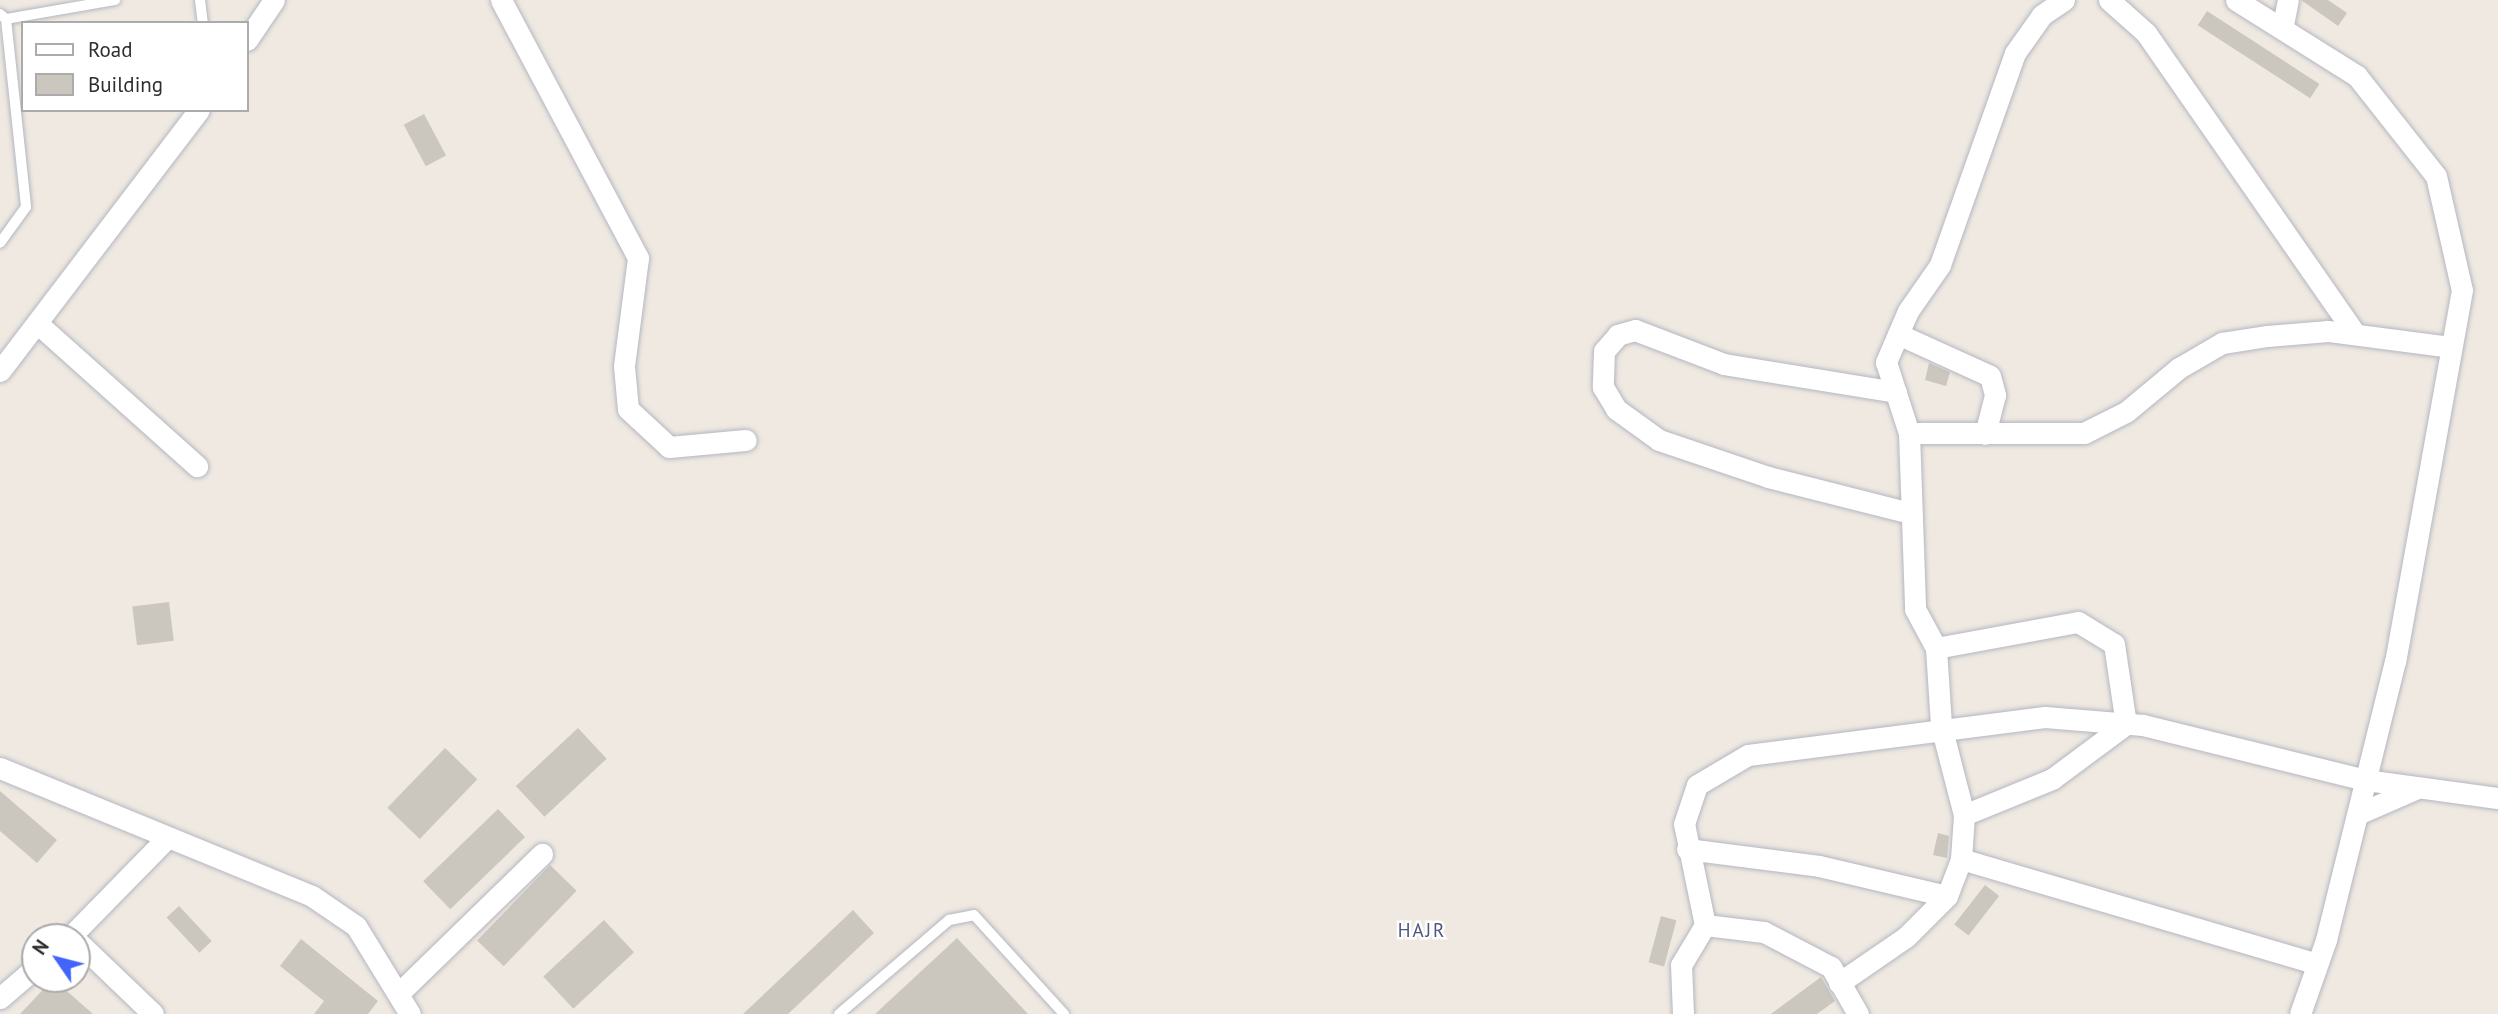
<!DOCTYPE html>
<style>
body{margin:0}
#map{position:relative;width:2498px;height:1014px;overflow:hidden;background:#efe9e1;font-family:"PT Sans",sans-serif}
div>[style]{position:absolute}
[style*='--x']{left:calc(var(--x)*1px);top:calc(var(--y)*1px);width:calc(var(--w)*1px);rotate:calc(var(--a)*1deg)}
.building>*{inset:0;background:#cbc7bf;transform-origin:0 0}
.roads{filter:drop-shadow(0 0 2px #b4b7c1) drop-shadow(0 0 2px #b4b7c1)}
.service>*{height:10px;margin:-5px;padding:0 5px;transform-origin:5px;border-radius:5px;background:#fff}
.minor>*{height:21px;margin:-10.5px;padding:0 10.5px;transform-origin:10.5px;border-radius:10.5px;background:#fff}
span{translate:-50% -50%;white-space:nowrap;text-align:center;line-height:1.15;-webkit-text-stroke:5px #fff;paint-order:stroke}
.neighbourhood-label{font-size:19px;color:#4d5680;letter-spacing:2px}
.legend{position:absolute;left:21px;top:21px;width:228px;height:91px;box-sizing:border-box;background:#fff;border:2px solid #ababab;margin:0;padding:9px 12px;list-style:none;font-size:21px;color:#2e2e2e}
.legend li{display:flex;align-items:center;gap:14px;height:35px}
.legend b{width:35px;border:2px solid #ababab}
.north{position:absolute;left:21px;top:923px;width:70px;height:70px;box-sizing:border-box;background:#fff;border:2px solid #ababab;border-radius:50%;rotate:305deg;font-size:19px;font-weight:700;line-height:28px;text-align:center;color:#2e2e2e}
.north::after{content:'';display:block;margin:auto;width:24px;height:32px;background:#4264fb;clip-path:polygon(50% 0,100% 100%,50% 72%,0 100%)}
</style>
<div id="map">
<div class="building">
<i style="clip-path:polygon(2301px 0,2328px 0,2347px 13px,2338px 26px)"></i>
<i style="left:2207px;top:11px;width:134px;height:17px;rotate:33deg"></i>
<i style="left:424px;top:114px;width:47px;height:23px;rotate:62deg"></i>
<i style="clip-path:polygon(1929px 363px,1950px 372px,1946px 386px,1925px 380px)"></i>
<i style="left:169px;top:602px;width:39px;height:37px;rotate:83deg"></i>
<i style="left:578px;top:728px;width:42px;height:85px;rotate:47deg"></i>
<i style="left:445px;top:748px;width:45px;height:83px;rotate:44deg"></i>
<i style="clip-path:polygon(0 791px,57px 840px,37px 863px,0 831px)"></i>
<i style="left:498px;top:809px;width:39px;height:104px;rotate:46deg"></i>
<i style="clip-path:polygon(1938px 833px,1949px 836px,1947px 858px,1933px 855px)"></i>
<i style="left:550px;top:865px;width:37px;height:105px;rotate:44deg"></i>
<i style="left:1985px;top:885px;width:18px;height:50px;rotate:38deg"></i>
<i style="left:179px;top:906px;width:48px;height:17px;rotate:47deg"></i>
<i style="clip-path:polygon(853px 910px,874px 933px,788px 1014px,743px 1014px)"></i>
<i style="left:1661px;top:916px;width:16px;height:48px;rotate:15deg"></i>
<i style="left:604px;top:920px;width:44px;height:83px;rotate:47deg"></i>
<i style="clip-path:polygon(957px 938px,1028px 1014px,875px 1014px)"></i>
<i style="clip-path:polygon(301px 939px,378px 1001px,368px 1014px,314px 1014px,324px 1001px,280px 966px)"></i>
<i style="clip-path:polygon(1821px 977px,1835px 1001px,1817px 1014px,1771px 1014px)"></i>
<i style="clip-path:polygon(53px 979px,93px 1014px,20px 1014px)"></i>
</div>
<div class="roads">
<div class="service">
<i style="--x:200;--y:0;--w:23;--a:83"></i>
<i style="--x:0;--y:14;--w:8;--a:40"></i>
<i style="--x:6;--y:19;--w:189;--a:83.9"></i>
<i style="--x:26;--y:207;--w:44;--a:125.8"></i>
<i style="--x:6;--y:19;--w:111;--a:-9.9"></i>
<i style="--x:839;--y:1014;--w:145;--a:-40.5"></i>
<i style="--x:949;--y:920;--w:25;--a:-11"></i>
<i style="--x:974;--y:915;--w:134;--a:47.7"></i>
</div>
<div class="minor">
<i style="--x:501;--y:0;--w:292;--a:62"></i>
<i style="--x:638;--y:258;--w:109;--a:97.4"></i>
<i style="--x:624;--y:366;--w:43;--a:84.7"></i>
<i style="--x:628;--y:409;--w:56;--a:42.8"></i>
<i style="--x:669;--y:447;--w:77;--a:-5.2"></i>
<i style="--x:2064;--y:0;--w:27;--a:146"></i>
<i style="--x:2042;--y:15;--w:47;--a:125.4"></i>
<i style="--x:2015;--y:53;--w:225;--a:109.5"></i>
<i style="--x:1940;--y:265;--w:56;--a:124.8"></i>
<i style="--x:1908;--y:311;--w:56;--a:113.3"></i>
<i style="--x:1886;--y:362;--w:75;--a:72.1"></i>
<i style="--x:1909;--y:433;--w:176;--a:88"></i>
<i style="--x:1915;--y:609;--w:44;--a:61.7"></i>
<i style="--x:1936;--y:648;--w:78;--a:86.3"></i>
<i style="--x:1941;--y:726;--w:92;--a:75.5"></i>
<i style="--x:1964;--y:815;--w:44;--a:93.9"></i>
<i style="--x:1961;--y:859;--w:371;--a:16.4"></i>
<i style="--x:2109;--y:0;--w:50;--a:41.7"></i>
<i style="--x:2146;--y:33;--w:366;--a:55.2"></i>
<i style="--x:2236;--y:0;--w:143;--a:32.1"></i>
<i style="--x:2357;--y:76;--w:127;--a:51.7"></i>
<i style="--x:2436;--y:176;--w:117;--a:77.2"></i>
<i style="--x:2462;--y:290;--w:377;--a:100.2"></i>
<i style="--x:2395;--y:661;--w:287;--a:103.9"></i>
<i style="--x:2326;--y:940;--w:78;--a:109.4"></i>
<i style="--x:2283;--y:25;--w:25;--a:-79"></i>
<i style="--x:247;--y:40;--w:48;--a:-56"></i>
<i style="--x:37;--y:323;--w:215;--a:41.8"></i>
<i style="--x:1898;--y:334;--w:101;--a:24.5"></i>
<i style="--x:1990;--y:376;--w:20;--a:75"></i>
<i style="--x:1995;--y:395;--w:40;--a:104.4"></i>
<i style="--x:0;--y:371;--w:328;--a:-52.7"></i>
<i style="--x:1896;--y:392;--w:174;--a:-170.8"></i>
<i style="--x:1724;--y:364;--w:95;--a:-159.1"></i>
<i style="--x:1635;--y:330;--w:18;--a:164"></i>
<i style="--x:1618;--y:335;--w:21;--a:131"></i>
<i style="--x:1604;--y:351;--w:36;--a:92"></i>
<i style="--x:1603;--y:387;--w:26;--a:59"></i>
<i style="--x:1616;--y:409;--w:53;--a:35.8"></i>
<i style="--x:1659;--y:440;--w:115;--a:18.7"></i>
<i style="--x:1768;--y:477;--w:146;--a:14.2"></i>
<i style="--x:1909;--y:433;--w:175;--a:0"></i>
<i style="--x:2084;--y:433;--w:47;--a:-26.6"></i>
<i style="--x:2126;--y:412;--w:69;--a:-39.7"></i>
<i style="--x:2179;--y:368;--w:50;--a:-30.2"></i>
<i style="--x:2222;--y:343;--w:46;--a:-8.8"></i>
<i style="--x:2267;--y:336;--w:61;--a:-4.7"></i>
<i style="--x:2328;--y:331;--w:124;--a:7.4"></i>
<i style="--x:1936;--y:648;--w:144;--a:-10.4"></i>
<i style="--x:2078;--y:622;--w:42;--a:31.4"></i>
<i style="--x:2114;--y:644;--w:81;--a:81.5"></i>
<i style="--x:2126;--y:724;--w:92;--a:143.4"></i>
<i style="--x:2052;--y:779;--w:95;--a:157.8"></i>
<i style="--x:0;--y:768;--w:337;--a:22.3"></i>
<i style="--x:312;--y:896;--w:53;--a:34.3"></i>
<i style="--x:356;--y:926;--w:103;--a:58.5"></i>
<i style="--x:2358;--y:814;--w:62;--a:-23.7"></i>
<i style="--x:1687;--y:849;--w:133;--a:7.3"></i>
<i style="--x:1819;--y:866;--w:131;--a:13.2"></i>
<i style="--x:1705;--y:925;--w:103;--a:-101.7"></i>
<i style="--x:1684;--y:824;--w:41;--a:-71.6"></i>
<i style="--x:1697;--y:785;--w:59;--a:-30.5"></i>
<i style="--x:1748;--y:755;--w:299;--a:-7.3"></i>
<i style="--x:2045;--y:717;--w:98;--a:4.7"></i>
<i style="--x:2143;--y:725;--w:230;--a:13.9"></i>
<i style="--x:2366;--y:780;--w:133;--a:7.8"></i>
<i style="--x:70;--y:937;--w:139;--a:-45.6"></i>
<i style="--x:77;--y:941;--w:105;--a:43.8"></i>
<i style="--x:1839;--y:983;--w:81;--a:-34.5"></i>
<i style="--x:1906;--y:937;--w:58;--a:-45"></i>
<i style="--x:1947;--y:896;--w:40;--a:-69"></i>
<i style="--x:398;--y:994;--w:201;--a:-44.2"></i>
<i style="--x:0;--y:998;--w:46;--a:-40.6"></i>
<i style="--x:1683;--y:1014;--w:49;--a:-92.3"></i>
<i style="--x:1681;--y:965;--w:47;--a:-59"></i>
<i style="--x:1705;--y:925;--w:59;--a:6.8"></i>
<i style="--x:1764;--y:932;--w:76;--a:27.6"></i>
<i style="--x:1831;--y:967;--w:54;--a:60.1"></i>
</div>
</div>
<div class="neighbourhood-label">
<span style="left:1422px;top:931px">HAJR</span>
</div>
<ul class="legend">
<li><b style="height:9px;background:#fff"></b>Road</li>
<li><b style="height:19px;background:#cbc7bf"></b>Building</li>
</ul>
<div class="north">N</div>
</div>
